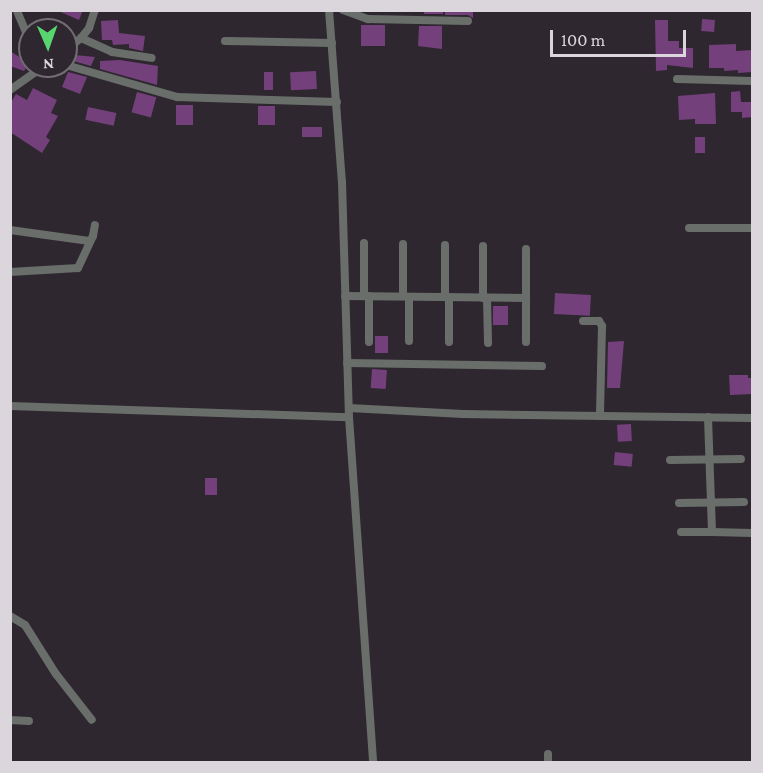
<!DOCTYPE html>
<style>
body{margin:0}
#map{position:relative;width:763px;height:773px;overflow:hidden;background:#2e272f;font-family:"Crimson Pro",serif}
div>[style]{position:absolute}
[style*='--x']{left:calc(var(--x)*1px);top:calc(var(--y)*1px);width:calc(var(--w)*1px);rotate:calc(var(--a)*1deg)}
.building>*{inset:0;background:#73407b;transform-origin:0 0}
.street>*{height:8px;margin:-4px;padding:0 4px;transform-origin:4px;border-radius:4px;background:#696e6a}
span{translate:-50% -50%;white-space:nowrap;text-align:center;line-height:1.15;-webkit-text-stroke:4.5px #2e272f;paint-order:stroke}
.frame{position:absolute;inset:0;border:12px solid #dad6db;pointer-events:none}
.north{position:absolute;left:18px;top:18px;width:60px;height:60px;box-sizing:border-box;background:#2e272f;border:2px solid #736d74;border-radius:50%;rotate:178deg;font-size:16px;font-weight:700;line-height:24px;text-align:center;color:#dad6db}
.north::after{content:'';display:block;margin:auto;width:21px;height:27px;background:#58d56f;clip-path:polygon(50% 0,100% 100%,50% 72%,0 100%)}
.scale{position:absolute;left:550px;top:30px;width:136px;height:27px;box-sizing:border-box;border:3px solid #dad6db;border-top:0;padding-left:8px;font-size:18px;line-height:21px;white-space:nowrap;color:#dad6db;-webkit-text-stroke:4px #2e272f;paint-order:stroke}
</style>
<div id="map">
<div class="building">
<i style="clip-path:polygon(56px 10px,83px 10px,79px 20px)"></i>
<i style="left:424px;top:10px;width:19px;height:4px"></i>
<i style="clip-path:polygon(445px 10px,473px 10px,473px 18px,468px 15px,445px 15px)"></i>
<i style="left:702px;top:19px;width:13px;height:12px;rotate:4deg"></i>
<i style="clip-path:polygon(118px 20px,119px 33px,145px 36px,143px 51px,129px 48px,129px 44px,113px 45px,112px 40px,102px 40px,101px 21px)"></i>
<i style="clip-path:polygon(655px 20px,668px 20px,668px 41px,679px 41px,679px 48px,693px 48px,693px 68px,667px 65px,667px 70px,656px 71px)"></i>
<i style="left:361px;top:25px;width:24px;height:21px"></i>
<i style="clip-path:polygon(419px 26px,442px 26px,442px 49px,418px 46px)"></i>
<i style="clip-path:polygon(736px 44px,736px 51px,753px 50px,753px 72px,738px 73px,738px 70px,724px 71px,724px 68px,709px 68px,709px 45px)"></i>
<i style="clip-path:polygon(10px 51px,29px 63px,24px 71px,10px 66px)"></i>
<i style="clip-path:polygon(69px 55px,74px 57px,75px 55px,95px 57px,91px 66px,66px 59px)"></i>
<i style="clip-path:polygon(120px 60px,158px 66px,157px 85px,100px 69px,100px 61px)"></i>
<i style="left:316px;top:71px;width:18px;height:26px;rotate:87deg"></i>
<i style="clip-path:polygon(68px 72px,87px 77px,80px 94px,62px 87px)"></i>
<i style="left:264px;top:72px;width:9px;height:18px"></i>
<i style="clip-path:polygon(33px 88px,57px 100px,51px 113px,58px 116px,46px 137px,50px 140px,42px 153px,10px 132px,10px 104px,16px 94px,27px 100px)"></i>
<i style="clip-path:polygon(740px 91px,741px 102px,753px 102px,753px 117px,742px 118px,742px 112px,731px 112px,731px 92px)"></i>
<i style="left:137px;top:92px;width:20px;height:21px;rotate:15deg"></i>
<i style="clip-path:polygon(715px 93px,716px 124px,695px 124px,695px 119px,679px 120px,678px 96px)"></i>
<i style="left:193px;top:105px;width:20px;height:17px;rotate:90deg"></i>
<i style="left:258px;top:106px;width:17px;height:19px"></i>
<i style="left:88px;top:107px;width:29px;height:13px;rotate:12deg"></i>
<i style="left:302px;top:127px;width:20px;height:10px"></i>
<i style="left:695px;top:137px;width:10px;height:16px"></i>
<i style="left:555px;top:293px;width:36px;height:21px;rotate:3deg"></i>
<i style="left:493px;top:306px;width:15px;height:19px"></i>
<i style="left:375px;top:336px;width:13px;height:17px"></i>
<i style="clip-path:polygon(624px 341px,620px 388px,607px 388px,608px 342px)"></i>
<i style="left:372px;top:369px;width:15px;height:19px;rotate:4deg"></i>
<i style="clip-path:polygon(729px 375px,748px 375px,748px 378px,753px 378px,753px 394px,730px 395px)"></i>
<i style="left:631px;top:424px;width:17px;height:14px;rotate:87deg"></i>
<i style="left:615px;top:452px;width:18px;height:13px;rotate:6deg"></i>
<i style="left:205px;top:478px;width:12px;height:17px"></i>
</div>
<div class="street">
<i style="--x:329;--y:10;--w:172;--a:85.7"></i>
<i style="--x:342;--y:182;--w:235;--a:88.3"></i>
<i style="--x:349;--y:417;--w:346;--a:86"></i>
<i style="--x:343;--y:10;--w:27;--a:20"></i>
<i style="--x:368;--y:19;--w:100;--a:1.1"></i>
<i style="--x:17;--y:11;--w:33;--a:67"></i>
<i style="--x:81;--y:38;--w:34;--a:24"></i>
<i style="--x:112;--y:52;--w:40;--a:8.5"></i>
<i style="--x:225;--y:41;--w:107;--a:1.1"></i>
<i style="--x:66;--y:50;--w:19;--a:-39"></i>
<i style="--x:81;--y:38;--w:13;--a:-51"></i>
<i style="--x:89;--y:28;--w:19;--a:-72"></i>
<i style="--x:66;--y:65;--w:116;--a:16.1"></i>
<i style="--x:177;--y:97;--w:160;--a:1.8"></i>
<i style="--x:677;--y:79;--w:75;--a:1.5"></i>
<i style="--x:10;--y:90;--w:42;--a:-35.2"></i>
<i style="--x:689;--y:228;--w:63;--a:0"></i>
<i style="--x:10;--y:230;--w:80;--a:7.9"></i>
<i style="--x:364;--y:243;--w:53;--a:90"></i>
<i style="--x:403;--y:244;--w:52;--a:90"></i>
<i style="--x:445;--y:245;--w:52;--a:90"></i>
<i style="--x:483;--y:246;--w:52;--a:90"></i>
<i style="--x:526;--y:249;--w:93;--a:90"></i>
<i style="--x:10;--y:272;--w:68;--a:-3.4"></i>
<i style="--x:78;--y:268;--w:35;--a:-65"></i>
<i style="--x:93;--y:236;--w:11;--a:-80"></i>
<i style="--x:345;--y:296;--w:181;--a:0.6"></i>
<i style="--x:369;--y:296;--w:46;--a:90"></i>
<i style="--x:409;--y:297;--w:44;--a:90"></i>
<i style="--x:449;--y:297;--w:45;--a:90"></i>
<i style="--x:487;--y:298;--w:45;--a:88.7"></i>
<i style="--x:583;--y:321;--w:16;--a:0"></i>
<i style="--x:599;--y:321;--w:6;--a:59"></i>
<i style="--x:602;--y:326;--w:89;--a:91.3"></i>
<i style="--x:347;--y:363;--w:195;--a:0.9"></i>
<i style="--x:10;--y:406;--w:339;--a:1.9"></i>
<i style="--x:349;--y:408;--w:114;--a:3"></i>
<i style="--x:463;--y:414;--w:289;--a:0.8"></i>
<i style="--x:708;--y:417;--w:115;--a:88"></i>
<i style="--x:712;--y:532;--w:40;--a:1.4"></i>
<i style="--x:670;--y:460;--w:71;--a:-0.8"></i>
<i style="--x:679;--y:503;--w:65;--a:-0.9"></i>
<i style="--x:681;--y:532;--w:31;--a:0"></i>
<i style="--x:10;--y:616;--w:17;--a:31"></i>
<i style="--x:25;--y:625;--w:58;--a:57.7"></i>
<i style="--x:56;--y:674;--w:58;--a:52"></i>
<i style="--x:10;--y:720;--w:19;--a:3"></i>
<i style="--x:548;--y:754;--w:8;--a:90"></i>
</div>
<div class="frame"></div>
<div class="north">N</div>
<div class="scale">100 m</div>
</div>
